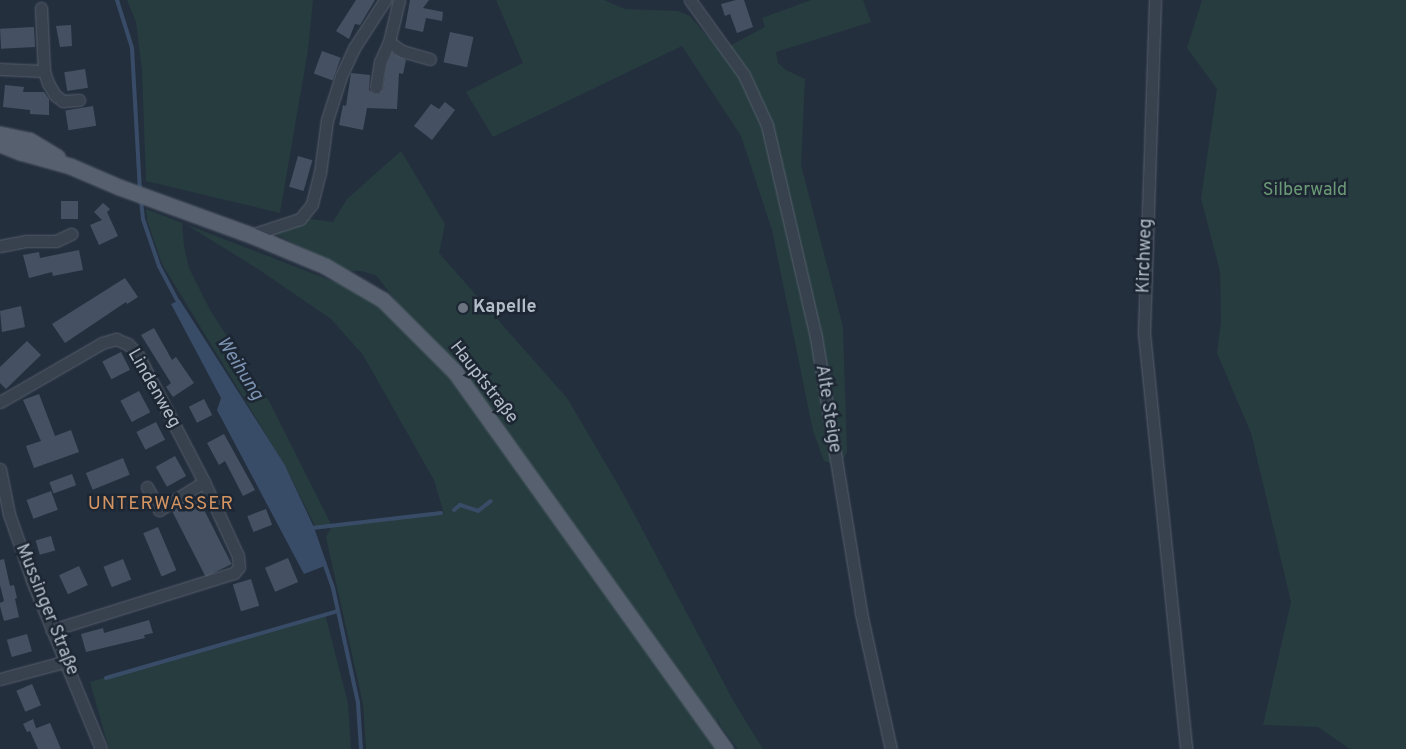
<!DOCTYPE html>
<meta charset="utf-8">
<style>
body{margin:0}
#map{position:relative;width:1406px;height:749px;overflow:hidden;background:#242f3e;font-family:Overpass,sans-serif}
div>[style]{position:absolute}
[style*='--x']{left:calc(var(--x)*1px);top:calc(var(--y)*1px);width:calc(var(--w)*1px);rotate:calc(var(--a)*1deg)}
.green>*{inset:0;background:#263c3f}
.water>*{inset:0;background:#394c67}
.stream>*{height:4px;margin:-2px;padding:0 2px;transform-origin:2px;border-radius:2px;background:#394c67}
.building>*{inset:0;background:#455162;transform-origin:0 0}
.roads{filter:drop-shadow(0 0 1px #565f6c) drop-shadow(0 0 1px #565f6c)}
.minor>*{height:11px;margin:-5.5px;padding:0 5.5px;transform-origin:5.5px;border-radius:5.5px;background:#38414e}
.major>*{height:15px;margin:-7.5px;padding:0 7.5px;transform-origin:7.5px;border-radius:7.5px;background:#56606e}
.dots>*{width:14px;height:14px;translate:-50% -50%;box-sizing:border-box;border:2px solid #1d2633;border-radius:50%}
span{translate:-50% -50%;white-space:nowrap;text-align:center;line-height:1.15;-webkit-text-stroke:5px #1d2633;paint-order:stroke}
.park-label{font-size:18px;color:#6b9a76}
.street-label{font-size:18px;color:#b4bcc9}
.poi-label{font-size:18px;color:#b4bcc9;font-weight:700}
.left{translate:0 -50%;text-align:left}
.water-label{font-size:19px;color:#7c92b1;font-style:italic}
.neighbourhood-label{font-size:19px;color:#d59563;letter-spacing:1px}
</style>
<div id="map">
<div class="green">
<i style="clip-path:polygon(127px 0,313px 0,308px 50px,280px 213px,146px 181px,142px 71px,136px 22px)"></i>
<i style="clip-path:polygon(496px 0,604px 0,625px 9px,678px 11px,690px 16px,720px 51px,765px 27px,762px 18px,811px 0,863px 0,871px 22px,776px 52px,778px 63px,786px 70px,805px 79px,801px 165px,843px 327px,847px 452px,840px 465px,824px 461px,813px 431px,772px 230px,741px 136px,682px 46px,493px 137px,466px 92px,523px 63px)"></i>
<i style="clip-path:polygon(1202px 0,1406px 0,1406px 749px,1350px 749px,1318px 727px,1263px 725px,1291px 602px,1251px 433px,1217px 353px,1221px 322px,1220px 271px,1201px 199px,1217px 89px,1187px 48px)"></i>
<i style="clip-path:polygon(evenodd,401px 151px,445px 224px,439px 253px,567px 398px,623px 493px,734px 702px,763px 749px,738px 749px,721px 727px,717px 716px,721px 749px,366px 749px,363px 704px,326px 537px,332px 526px,316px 528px,285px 466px,162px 264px,147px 220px,146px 209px,400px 307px,377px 276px,362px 271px,347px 271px,268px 230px,304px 218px,333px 222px,347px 199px,401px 151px,182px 222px,258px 269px,331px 319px,363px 355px,434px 480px,444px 514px,332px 526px,269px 401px,210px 310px,189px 268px,184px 246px,182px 222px)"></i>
<i style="clip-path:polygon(325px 614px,348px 703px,351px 749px,109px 749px,90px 682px)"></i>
</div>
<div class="water">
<i style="clip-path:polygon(178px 301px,283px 466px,327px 565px,304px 574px,217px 410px,221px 398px,171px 304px)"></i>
</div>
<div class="stream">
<i style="--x:117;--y:0;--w:50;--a:72.6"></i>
<i style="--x:132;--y:48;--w:142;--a:86.8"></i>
<i style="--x:141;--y:200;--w:19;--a:84"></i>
<i style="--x:143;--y:219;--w:50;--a:71.2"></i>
<i style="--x:159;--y:266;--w:40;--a:62"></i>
<i style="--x:178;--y:301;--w:196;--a:57.5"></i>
<i style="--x:283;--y:466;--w:68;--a:64.9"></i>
<i style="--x:312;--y:528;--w:64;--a:70.7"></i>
<i style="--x:333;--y:588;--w:118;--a:77.7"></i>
<i style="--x:358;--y:703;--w:46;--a:86.3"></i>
<i style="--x:454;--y:510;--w:8;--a:-40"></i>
<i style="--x:460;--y:505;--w:19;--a:18"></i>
<i style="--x:478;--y:511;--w:16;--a:-38"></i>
<i style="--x:312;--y:528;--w:130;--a:-6.6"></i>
<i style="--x:106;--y:678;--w:241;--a:-16.1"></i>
</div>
<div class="building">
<i style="clip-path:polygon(356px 0,375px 0,360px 25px,355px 24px,349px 39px,336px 31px)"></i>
<i style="clip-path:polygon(410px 0,429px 0,423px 8px,443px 12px,442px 21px,426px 18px,423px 32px,405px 28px)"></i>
<i style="clip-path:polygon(736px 0,744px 0,753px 27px,737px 33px,730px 14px,725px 16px,721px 4px)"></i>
<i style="clip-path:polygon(71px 25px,72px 46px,60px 47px,56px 26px)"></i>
<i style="left:34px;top:27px;width:20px;height:34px;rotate:87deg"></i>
<i style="left:450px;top:32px;width:24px;height:31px;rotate:12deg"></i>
<i style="left:322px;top:51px;width:20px;height:24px;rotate:20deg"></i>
<i style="clip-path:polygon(392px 53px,406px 60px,403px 74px,399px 73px,397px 109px,367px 108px,363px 130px,339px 125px,343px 105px,346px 106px,351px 73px,370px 75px,369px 90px,374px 94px,379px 94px,383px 89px,387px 64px)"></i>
<i style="left:85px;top:69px;width:19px;height:21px;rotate:81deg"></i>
<i style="clip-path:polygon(5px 85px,24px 87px,23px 92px,44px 92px,49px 99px,49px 115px,30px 114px,30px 110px,3px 107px)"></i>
<i style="clip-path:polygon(445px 102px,455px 110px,432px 140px,414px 126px,431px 104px,439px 109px)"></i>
<i style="left:93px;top:106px;width:20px;height:28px;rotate:81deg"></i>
<i style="left:298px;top:156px;width:15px;height:32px;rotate:16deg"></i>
<i style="left:61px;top:201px;width:17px;height:18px"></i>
<i style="clip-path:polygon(103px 203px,110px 209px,107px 212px,118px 236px,99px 245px,90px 225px,102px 220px,94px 212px)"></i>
<i style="clip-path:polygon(79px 250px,83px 270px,53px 276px,52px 272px,29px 278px,23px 255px,39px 252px,40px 258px)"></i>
<i style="clip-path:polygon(125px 278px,138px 297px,127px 304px,126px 302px,65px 343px,52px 324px)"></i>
<i style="clip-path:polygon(21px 306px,25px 327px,2px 332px,0 311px)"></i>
<i style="clip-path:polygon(154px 328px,172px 360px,176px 357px,194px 383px,173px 397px,166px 387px,171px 383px,141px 335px)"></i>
<i style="clip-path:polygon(27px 341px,41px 355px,6px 389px,0 383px,0 367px)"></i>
<i style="left:121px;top:352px;width:20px;height:21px;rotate:63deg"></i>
<i style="left:139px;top:391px;width:24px;height:21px;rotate:62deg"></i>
<i style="clip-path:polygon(39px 394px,55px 436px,71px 430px,79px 452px,34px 468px,26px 446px,41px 441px,23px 400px)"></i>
<i style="left:204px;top:399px;width:18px;height:17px;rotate:63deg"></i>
<i style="left:156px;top:422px;width:20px;height:22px;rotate:63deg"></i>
<i style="clip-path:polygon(224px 434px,255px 490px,243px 496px,225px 461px,219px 465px,207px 443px)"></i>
<i style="left:175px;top:456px;width:23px;height:22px;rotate:61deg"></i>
<i style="left:123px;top:458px;width:18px;height:40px;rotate:68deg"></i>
<i style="left:72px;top:474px;width:12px;height:24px;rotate:70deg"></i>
<i style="left:51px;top:491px;width:20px;height:26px;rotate:70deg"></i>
<i style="left:198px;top:498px;width:74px;height:29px;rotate:63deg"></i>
<i style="left:266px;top:509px;width:17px;height:20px;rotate:69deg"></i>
<i style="left:158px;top:527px;width:47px;height:16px;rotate:67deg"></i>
<i style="left:51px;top:536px;width:15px;height:16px;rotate:74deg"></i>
<i style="left:288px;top:558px;width:26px;height:25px;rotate:67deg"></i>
<i style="clip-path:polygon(4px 559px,10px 586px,14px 585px,17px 598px,15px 599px,19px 617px,4px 621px,0 606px,0 603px,4px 601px,0 585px,0 560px)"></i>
<i style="left:123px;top:559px;width:22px;height:21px;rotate:68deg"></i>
<i style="left:79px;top:566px;width:21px;height:22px;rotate:65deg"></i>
<i style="left:251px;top:579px;width:28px;height:19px;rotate:73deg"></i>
<i style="clip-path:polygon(149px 620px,153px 633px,144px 635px,145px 638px,86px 652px,81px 634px,103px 628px,104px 633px)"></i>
<i style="left:27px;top:634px;width:18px;height:21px;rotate:74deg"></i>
<i style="left:32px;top:684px;width:23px;height:17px;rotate:67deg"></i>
<i style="clip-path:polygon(33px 719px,36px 728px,34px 729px,50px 723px,61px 749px,38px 749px,30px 731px,27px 732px,23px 724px)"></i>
</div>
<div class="roads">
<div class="minor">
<i style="--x:690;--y:0;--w:92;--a:54.2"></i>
<i style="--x:744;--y:75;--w:55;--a:65.3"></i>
<i style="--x:767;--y:125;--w:218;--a:77"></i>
<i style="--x:816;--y:337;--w:280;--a:80.7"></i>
<i style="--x:861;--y:613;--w:139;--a:77.6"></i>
<i style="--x:1155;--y:0;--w:333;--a:91.9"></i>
<i style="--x:1144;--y:333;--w:418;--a:84.2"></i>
<i style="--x:41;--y:8;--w:63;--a:87.3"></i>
<i style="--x:44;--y:71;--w:13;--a:72"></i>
<i style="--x:48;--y:83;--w:14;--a:60"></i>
<i style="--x:55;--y:95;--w:10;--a:37"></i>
<i style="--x:63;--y:101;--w:16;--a:-4"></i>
<i style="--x:389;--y:42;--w:16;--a:35"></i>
<i style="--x:402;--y:51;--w:29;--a:16"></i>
<i style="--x:0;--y:69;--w:44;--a:2.6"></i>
<i style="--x:376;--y:87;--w:25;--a:-81"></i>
<i style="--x:380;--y:62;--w:22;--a:-66"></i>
<i style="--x:389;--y:42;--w:43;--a:-76.6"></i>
<i style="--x:251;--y:235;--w:52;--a:-18.1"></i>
<i style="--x:300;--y:219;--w:19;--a:-51"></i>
<i style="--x:312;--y:204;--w:32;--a:-76"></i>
<i style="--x:320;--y:173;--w:53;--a:-82.5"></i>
<i style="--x:327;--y:120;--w:46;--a:-72.3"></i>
<i style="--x:341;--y:76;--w:31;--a:-65"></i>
<i style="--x:354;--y:48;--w:57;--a:-57.1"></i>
<i style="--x:0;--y:246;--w:26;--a:-11"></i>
<i style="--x:26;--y:241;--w:30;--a:0"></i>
<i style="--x:56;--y:241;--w:17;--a:-25"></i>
<i style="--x:0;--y:402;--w:118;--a:-30"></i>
<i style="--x:102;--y:343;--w:15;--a:-16"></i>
<i style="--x:116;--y:339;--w:13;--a:23"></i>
<i style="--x:128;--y:344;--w:15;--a:48"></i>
<i style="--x:138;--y:355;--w:143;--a:62.5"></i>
<i style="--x:204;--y:482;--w:81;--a:65.3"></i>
<i style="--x:238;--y:556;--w:11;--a:85"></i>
<i style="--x:239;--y:567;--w:8;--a:130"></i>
<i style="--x:234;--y:573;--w:191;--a:162.6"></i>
<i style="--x:0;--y:469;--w:46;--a:78.7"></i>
<i style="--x:9;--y:514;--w:73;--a:70.8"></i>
<i style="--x:33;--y:583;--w:179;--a:67.7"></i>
<i style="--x:147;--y:487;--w:26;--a:62"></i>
<i style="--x:159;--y:510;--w:53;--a:-31.9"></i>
<i style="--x:0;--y:679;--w:69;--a:-15"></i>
</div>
<div class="major">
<i style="--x:0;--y:134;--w:30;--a:12"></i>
<i style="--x:29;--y:140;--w:33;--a:31"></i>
<i style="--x:0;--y:144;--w:22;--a:22"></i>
<i style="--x:20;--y:152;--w:52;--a:15.6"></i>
<i style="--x:70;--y:166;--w:53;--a:23.2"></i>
<i style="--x:119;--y:187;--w:140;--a:20"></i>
<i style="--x:251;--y:235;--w:80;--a:22.7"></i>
<i style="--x:325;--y:266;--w:67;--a:30.4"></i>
<i style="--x:383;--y:300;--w:102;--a:45"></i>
<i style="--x:455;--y:372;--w:464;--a:54.4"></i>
</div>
</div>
<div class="dots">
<i style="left:463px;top:308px;background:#6b7280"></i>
</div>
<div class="park-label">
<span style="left:1305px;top:191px">Silberwald</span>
</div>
<div class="street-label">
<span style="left:1146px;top:256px;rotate:-88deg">Kirchweg</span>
<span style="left:483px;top:383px;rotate:52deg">Hauptstraße</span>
<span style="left:153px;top:389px;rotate:60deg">Lindenweg</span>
<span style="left:827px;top:409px;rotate:81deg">Alte Steige</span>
<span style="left:46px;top:610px;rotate:68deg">Mussinger Straße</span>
</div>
<div class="poi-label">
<span class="left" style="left:473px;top:308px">Kapelle</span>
</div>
<div class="water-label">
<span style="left:239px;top:369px;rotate:58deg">Weihung</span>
</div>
<div class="neighbourhood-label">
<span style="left:161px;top:505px">UNTERWASSER</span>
</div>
</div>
